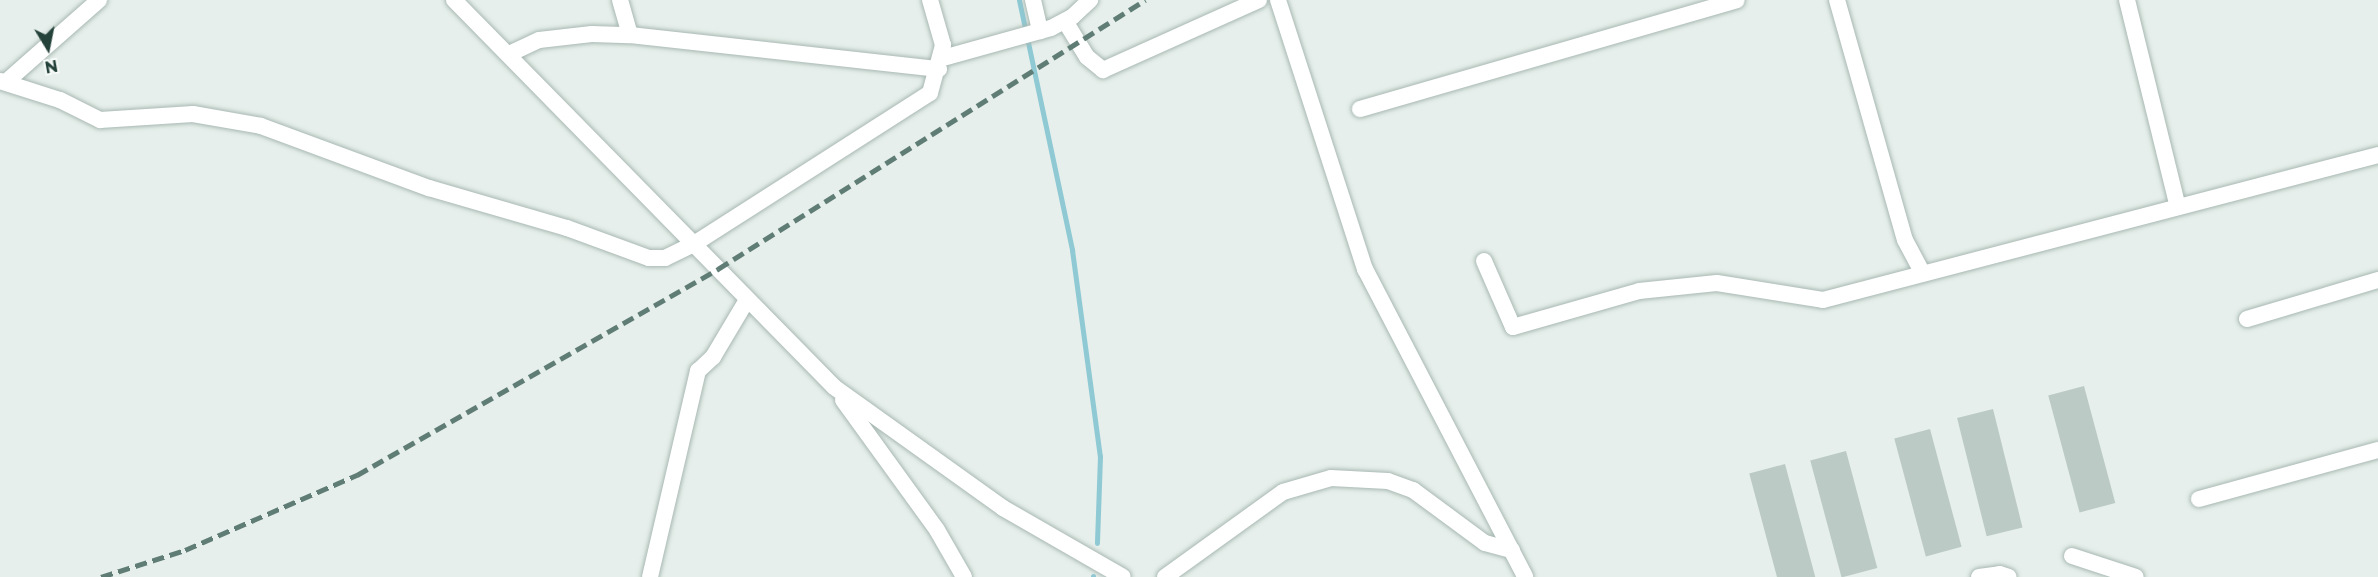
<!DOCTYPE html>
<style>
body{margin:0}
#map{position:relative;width:2378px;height:577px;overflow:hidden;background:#e6efeb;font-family:Montserrat,sans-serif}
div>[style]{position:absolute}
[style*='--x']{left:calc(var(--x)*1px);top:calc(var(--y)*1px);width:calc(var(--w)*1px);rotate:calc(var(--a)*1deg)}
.stream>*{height:5px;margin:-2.5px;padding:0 2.5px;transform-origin:2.5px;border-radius:2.5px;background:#8ec9d4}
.building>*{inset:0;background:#bbcac4;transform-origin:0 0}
.roads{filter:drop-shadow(0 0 2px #a8b8b2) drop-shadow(0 0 2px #a8b8b2)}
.minor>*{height:16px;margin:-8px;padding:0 8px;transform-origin:8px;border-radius:8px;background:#fff}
.rail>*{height:4.5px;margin-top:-2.25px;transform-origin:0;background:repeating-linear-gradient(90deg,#5f7d75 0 12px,transparent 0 18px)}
span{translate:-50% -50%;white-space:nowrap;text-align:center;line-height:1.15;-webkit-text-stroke:4.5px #f7fbf9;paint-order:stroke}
.north{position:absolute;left:18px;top:18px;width:60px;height:60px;-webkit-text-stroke:4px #f7fbf9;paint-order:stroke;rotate:170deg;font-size:16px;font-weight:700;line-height:24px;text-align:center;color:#24423a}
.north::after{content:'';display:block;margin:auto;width:21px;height:27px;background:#24423a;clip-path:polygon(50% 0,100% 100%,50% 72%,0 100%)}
</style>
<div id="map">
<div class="stream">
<i style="--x:1019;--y:0;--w:256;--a:78"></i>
<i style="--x:1072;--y:250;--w:208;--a:82.3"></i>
<i style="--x:1100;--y:456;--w:87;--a:92"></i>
<i style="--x:1093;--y:577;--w:1;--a:-90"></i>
</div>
<div class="building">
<i style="left:2084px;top:386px;width:121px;height:37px;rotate:75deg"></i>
<i style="left:1993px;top:409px;width:122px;height:37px;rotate:76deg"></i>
<i style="left:1930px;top:429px;width:122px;height:37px;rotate:75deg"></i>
<i style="left:1846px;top:451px;width:121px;height:37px;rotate:75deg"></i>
<i style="left:1785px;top:464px;width:117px;height:37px;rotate:75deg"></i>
</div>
<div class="roads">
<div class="minor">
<i style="--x:454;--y:0;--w:542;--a:45.52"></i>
<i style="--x:834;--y:387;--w:208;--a:35.6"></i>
<i style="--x:1003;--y:508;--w:138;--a:29.9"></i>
<i style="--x:620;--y:0;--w:36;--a:74"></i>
<i style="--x:1033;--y:0;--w:32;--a:77"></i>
<i style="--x:1278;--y:0;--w:283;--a:72.1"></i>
<i style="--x:1365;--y:269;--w:347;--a:62.5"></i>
<i style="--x:1837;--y:0;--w:249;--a:74.2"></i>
<i style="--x:1905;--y:240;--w:38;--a:62"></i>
<i style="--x:2127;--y:0;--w:213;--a:76.2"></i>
<i style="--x:1065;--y:21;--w:42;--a:58.6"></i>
<i style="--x:1087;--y:57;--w:21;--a:39"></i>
<i style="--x:1103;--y:70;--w:171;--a:-24.2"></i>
<i style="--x:509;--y:54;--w:33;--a:-25"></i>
<i style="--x:539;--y:40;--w:53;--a:-6.5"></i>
<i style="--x:592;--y:34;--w:38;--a:2"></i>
<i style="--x:630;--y:35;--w:311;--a:6.3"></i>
<i style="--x:943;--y:58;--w:112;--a:-15.5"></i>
<i style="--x:1051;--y:28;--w:24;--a:-28"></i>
<i style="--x:1072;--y:17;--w:25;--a:-43"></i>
<i style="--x:0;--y:81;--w:63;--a:17.6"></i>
<i style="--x:60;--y:100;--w:45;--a:26.6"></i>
<i style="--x:100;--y:120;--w:93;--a:-3.7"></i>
<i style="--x:193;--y:114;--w:69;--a:10"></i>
<i style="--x:261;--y:126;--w:179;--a:20.3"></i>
<i style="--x:429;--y:188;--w:144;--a:16.2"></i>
<i style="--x:567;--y:228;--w:87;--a:20.1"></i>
<i style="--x:649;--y:258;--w:16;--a:0"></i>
<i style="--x:665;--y:258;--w:32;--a:-26"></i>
<i style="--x:694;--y:244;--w:280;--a:-32.6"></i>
<i style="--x:930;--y:93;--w:50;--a:-74.8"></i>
<i style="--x:943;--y:45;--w:47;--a:-106.1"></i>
<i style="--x:6;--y:82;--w:124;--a:-41.4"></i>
<i style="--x:1360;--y:109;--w:392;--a:-16.1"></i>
<i style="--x:1484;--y:261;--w:72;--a:66.3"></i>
<i style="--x:1513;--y:327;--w:131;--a:-15.9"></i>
<i style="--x:1639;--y:291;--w:78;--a:-5.9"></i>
<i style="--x:1717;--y:283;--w:107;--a:9.1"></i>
<i style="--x:1823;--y:300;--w:574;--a:-14.64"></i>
<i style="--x:2247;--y:319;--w:137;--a:-16.6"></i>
<i style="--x:843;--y:400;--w:160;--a:54.1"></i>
<i style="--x:937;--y:530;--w:54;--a:60.1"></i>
<i style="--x:2199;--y:499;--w:186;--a:-15.3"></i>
<i style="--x:2072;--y:556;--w:67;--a:18.2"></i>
<i style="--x:650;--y:577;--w:212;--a:-76.9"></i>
<i style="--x:698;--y:371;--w:21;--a:-43"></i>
<i style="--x:713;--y:357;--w:66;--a:-59.2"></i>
<i style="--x:1165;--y:577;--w:145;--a:-35.8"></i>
<i style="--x:1283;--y:492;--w:50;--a:-16.3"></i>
<i style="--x:1331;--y:478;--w:57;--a:3"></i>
<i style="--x:1388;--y:481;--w:27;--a:20"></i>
<i style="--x:1413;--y:490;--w:89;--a:36.4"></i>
<i style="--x:1485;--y:543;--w:28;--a:15"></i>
<i style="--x:1979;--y:577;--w:21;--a:-8"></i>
<i style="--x:2000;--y:574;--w:9;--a:18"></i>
</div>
</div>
<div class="rail">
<i style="--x:101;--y:577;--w:88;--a:-17.8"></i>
<i style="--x:185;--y:550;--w:188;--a:-23.6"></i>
<i style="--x:357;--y:475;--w:416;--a:-29.7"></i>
<i style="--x:718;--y:269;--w:505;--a:-32.21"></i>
</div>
<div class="north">N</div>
</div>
